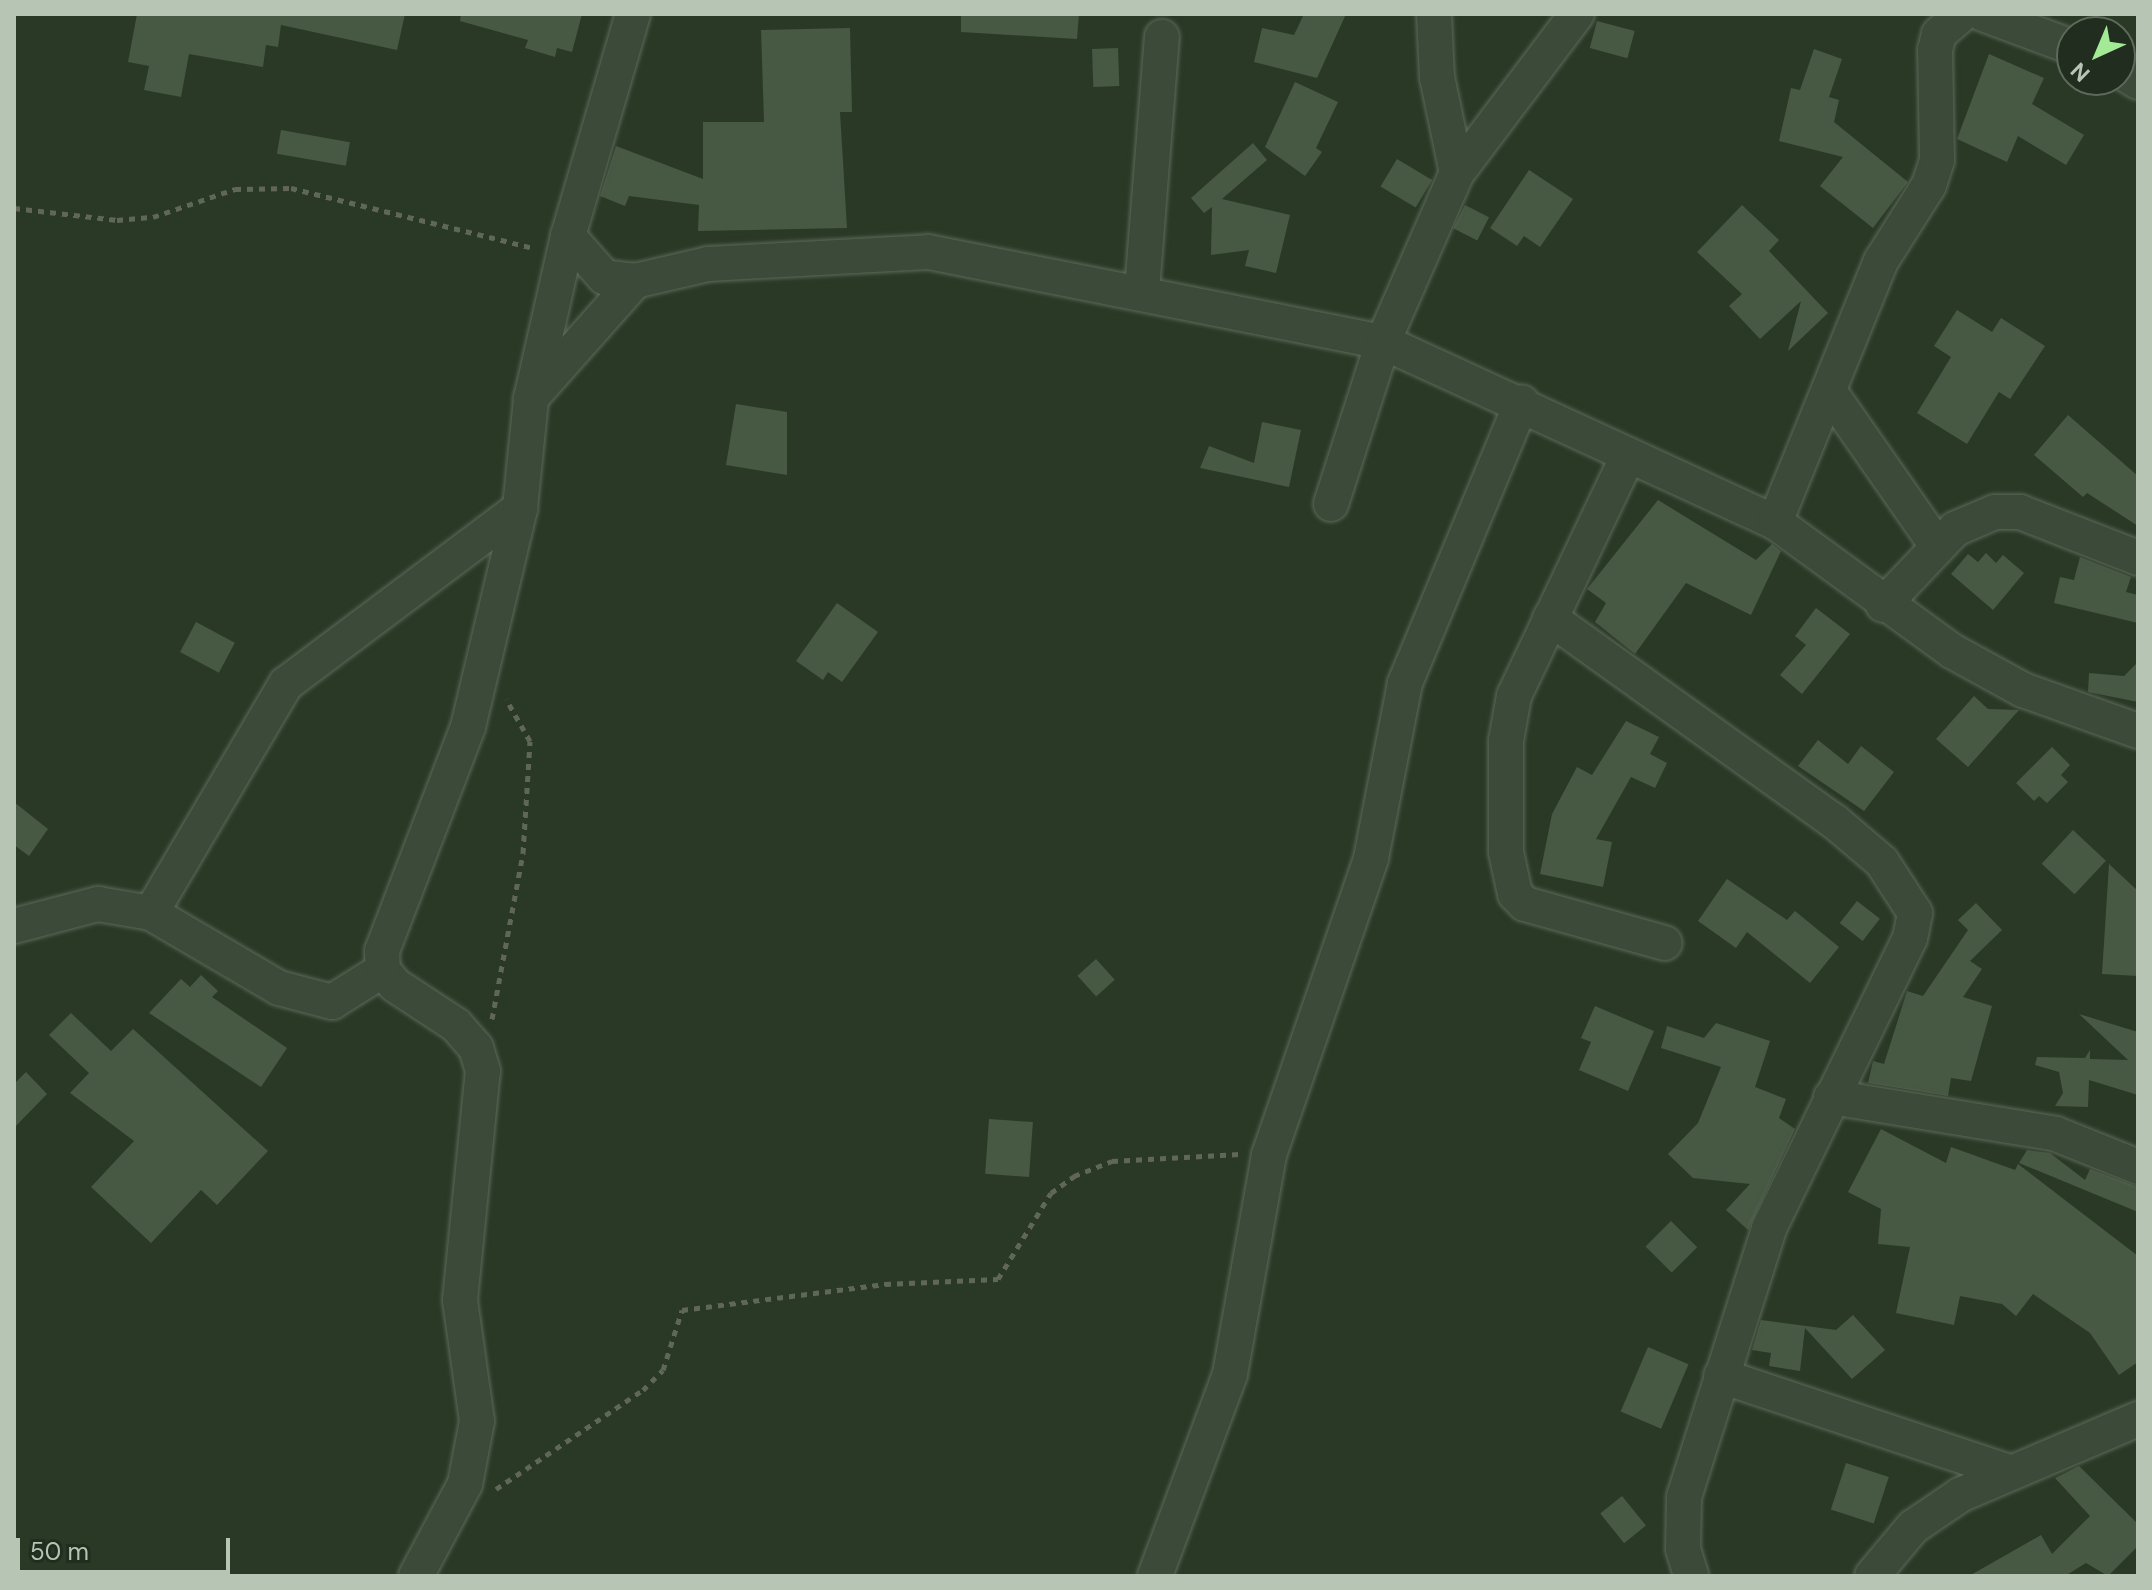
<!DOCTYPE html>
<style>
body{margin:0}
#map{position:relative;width:2152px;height:1590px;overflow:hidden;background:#2a3926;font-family:"DM Sans",sans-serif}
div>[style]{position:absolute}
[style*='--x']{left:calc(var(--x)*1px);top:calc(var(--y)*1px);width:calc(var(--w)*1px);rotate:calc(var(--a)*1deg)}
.building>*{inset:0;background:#475843;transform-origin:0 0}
.path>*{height:5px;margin-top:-2.5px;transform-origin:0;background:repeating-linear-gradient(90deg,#606756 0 6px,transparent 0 12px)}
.roads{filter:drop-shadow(0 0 2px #5c6a5a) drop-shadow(0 0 2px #5c6a5a)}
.minor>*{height:34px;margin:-17px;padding:0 17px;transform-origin:17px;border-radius:17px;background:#3c4a39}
span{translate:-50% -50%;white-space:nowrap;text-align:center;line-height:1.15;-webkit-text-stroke:7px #212e1f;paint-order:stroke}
.frame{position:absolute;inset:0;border:16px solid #b7c5b5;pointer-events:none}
.north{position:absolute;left:2056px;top:16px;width:80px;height:80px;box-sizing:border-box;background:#212e1f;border:2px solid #5d6a5b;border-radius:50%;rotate:224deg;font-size:22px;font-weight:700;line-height:32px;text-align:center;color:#b7c5b5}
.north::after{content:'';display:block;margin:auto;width:28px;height:36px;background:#a2ea95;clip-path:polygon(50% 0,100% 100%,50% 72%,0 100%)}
.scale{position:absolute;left:16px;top:1538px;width:214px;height:36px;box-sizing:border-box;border:4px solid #b7c5b5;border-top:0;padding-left:10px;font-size:24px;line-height:28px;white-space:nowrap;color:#b7c5b5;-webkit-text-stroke:6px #212e1f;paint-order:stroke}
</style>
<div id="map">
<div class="building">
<i style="clip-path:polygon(137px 14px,405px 14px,397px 50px,281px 25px,278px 47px,266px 45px,263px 67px,189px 54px,181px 97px,144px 90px,149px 66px,128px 62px)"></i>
<i style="clip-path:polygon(461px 14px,582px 14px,572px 52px,557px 48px,555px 57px,525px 48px,528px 40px,460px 21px)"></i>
<i style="clip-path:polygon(961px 14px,1079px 14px,1077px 39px,961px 32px)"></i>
<i style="clip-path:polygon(1304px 14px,1346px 14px,1317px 78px,1254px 62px,1262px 28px,1294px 35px)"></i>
<i style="left:1597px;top:21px;width:39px;height:28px;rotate:15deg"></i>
<i style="clip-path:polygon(850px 28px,852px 112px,840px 112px,847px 228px,698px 231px,699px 205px,629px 196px,625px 206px,600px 196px,616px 146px,703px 179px,703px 122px,764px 122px,761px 30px)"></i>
<i style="left:1118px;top:48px;width:38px;height:26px;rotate:88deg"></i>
<i style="clip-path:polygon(1814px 49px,1842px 59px,1829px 97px,1839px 100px,1834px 122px,1908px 182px,1873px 228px,1820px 186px,1843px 157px,1779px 141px,1791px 88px,1800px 90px)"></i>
<i style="clip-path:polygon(1989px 54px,2044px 78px,2032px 104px,2084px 135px,2066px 165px,2018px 136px,2007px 162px,1957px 139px)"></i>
<i style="clip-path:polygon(1295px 82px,1338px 102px,1316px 148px,1322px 152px,1305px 176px,1265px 147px)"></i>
<i style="left:281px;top:130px;width:70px;height:24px;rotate:10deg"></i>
<i style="clip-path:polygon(1253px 143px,1267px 160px,1222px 199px,1290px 215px,1276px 273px,1245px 266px,1249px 250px,1211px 255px,1212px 207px,1204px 213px,1191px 198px)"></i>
<i style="left:1397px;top:159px;width:41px;height:32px;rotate:31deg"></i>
<i style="clip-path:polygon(1529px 170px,1573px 199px,1540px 247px,1524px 236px,1517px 246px,1490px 228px)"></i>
<i style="left:1465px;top:205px;width:27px;height:26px;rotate:27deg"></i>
<i style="clip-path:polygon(1742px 205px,1779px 240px,1769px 251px,1828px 313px,1788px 351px,1801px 301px,1760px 339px,1729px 306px,1742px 294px,1697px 252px)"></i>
<i style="clip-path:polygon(1957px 310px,1992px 332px,2001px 318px,2045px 346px,2010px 399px,1999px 392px,1967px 444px,1917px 413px,1951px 357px,1934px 346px)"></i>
<i style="clip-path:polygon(736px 404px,787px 412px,787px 475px,726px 465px)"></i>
<i style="clip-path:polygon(2068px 415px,2138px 476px,2138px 526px,2087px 493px,2083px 497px,2034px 455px)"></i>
<i style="clip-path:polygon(1262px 422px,1301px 430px,1289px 487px,1200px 468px,1209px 446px,1254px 463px)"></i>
<i style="clip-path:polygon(1658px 500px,1756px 560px,1772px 544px,1781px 551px,1751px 615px,1686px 583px,1635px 654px,1595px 622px,1606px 603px,1587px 589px)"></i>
<i style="clip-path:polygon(1986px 553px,1996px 563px,2003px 555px,2024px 573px,1993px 610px,1951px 574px,1968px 554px,1978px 562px)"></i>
<i style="clip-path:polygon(2080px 557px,2131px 577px,2126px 592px,2138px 595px,2138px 623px,2054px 603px,2060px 577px,2074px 580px)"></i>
<i style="clip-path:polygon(837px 603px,878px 632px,842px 682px,828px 672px,823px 680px,796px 661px)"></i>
<i style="clip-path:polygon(1816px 608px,1850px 634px,1802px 694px,1780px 675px,1806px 645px,1795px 636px)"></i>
<i style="left:196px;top:622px;width:44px;height:34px;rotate:28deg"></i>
<i style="clip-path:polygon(2138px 662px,2138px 702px,2088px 692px,2089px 673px,2124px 676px)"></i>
<i style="clip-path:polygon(1974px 696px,1988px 709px,2019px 710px,1968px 767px,1936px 739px)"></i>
<i style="clip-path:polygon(1626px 721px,1659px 737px,1650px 754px,1667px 763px,1655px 788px,1631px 777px,1596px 839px,1612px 842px,1603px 887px,1540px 874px,1552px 814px,1577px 767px,1592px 775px)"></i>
<i style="clip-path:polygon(1818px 740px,1848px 764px,1861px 746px,1894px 772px,1864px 811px,1798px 766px)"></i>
<i style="clip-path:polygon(2052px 747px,2070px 765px,2061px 775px,2068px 782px,2047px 803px,2039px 796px,2034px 801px,2016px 783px)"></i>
<i style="clip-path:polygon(14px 802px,48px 829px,29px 856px,14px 845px)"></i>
<i style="left:2073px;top:830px;width:45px;height:46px;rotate:43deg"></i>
<i style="clip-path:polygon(2109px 864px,2138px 891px,2138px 976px,2102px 974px)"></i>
<i style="clip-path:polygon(1727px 879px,1787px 920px,1795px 911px,1839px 947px,1810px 983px,1747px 932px,1736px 948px,1698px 921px)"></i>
<i style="left:1857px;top:901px;width:29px;height:28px;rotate:38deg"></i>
<i style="clip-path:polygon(1976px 903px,2002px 930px,1970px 961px,1982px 969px,1963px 997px,1992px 1006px,1971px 1081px,1951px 1078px,1948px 1096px,1868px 1083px,1873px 1061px,1884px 1064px,1907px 991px,1923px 996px,1968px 930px,1958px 920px)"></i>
<i style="left:1096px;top:959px;width:28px;height:25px;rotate:48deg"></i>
<i style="clip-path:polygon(201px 975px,218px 991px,212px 997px,287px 1048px,261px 1087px,149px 1013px,181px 979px,190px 987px)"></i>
<i style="clip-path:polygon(1595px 1006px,1654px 1031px,1628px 1091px,1579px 1070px,1591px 1042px,1581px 1038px)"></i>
<i style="clip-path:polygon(71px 1013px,111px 1051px,133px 1029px,268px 1151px,217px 1205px,201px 1190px,151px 1243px,91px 1187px,134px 1141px,70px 1093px,89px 1073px,49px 1035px)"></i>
<i style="clip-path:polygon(2079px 1014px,2138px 1032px,2138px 1095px,2089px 1080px,2088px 1107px,2055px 1106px,2063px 1093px,2059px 1072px,2035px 1065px,2037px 1057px,2085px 1058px,2090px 1050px,2090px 1059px,2128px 1060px)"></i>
<i style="clip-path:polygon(1716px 1023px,1770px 1041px,1755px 1087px,1786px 1099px,1779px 1118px,1795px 1129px,1748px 1230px,1726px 1210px,1750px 1184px,1693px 1178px,1668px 1154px,1698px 1123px,1721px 1067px,1661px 1048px,1667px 1026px,1704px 1038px)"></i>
<i style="clip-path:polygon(26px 1072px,47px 1094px,14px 1128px,14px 1084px)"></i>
<i style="left:989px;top:1119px;width:44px;height:55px;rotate:4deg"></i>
<i style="clip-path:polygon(1881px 1129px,1946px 1163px,1951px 1147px,2015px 1170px,2018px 1164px,2138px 1256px,2138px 1362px,2119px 1375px,2090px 1333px,2033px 1294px,2016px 1316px,2002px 1304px,1960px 1296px,1954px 1325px,1896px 1313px,1910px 1247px,1878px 1244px,1881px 1209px,1848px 1192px)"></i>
<i style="clip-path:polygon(2027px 1150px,2050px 1153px,2085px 1180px,2090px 1169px,2138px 1187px,2138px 1212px,2019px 1163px)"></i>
<i style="left:1671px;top:1221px;width:37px;height:36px;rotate:45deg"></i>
<i style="clip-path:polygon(1853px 1315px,1885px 1350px,1852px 1379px,1805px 1328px,1800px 1371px,1769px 1366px,1771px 1353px,1752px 1350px,1761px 1320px,1836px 1330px)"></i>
<i style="left:1648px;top:1347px;width:44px;height:70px;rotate:23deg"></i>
<i style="left:1846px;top:1463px;width:45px;height:49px;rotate:18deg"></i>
<i style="clip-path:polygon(2079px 1466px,2138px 1524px,2138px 1546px,2108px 1576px,2086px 1563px,2065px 1576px,1969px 1576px,2041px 1535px,2052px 1554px,2090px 1516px,2055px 1478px)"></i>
<i style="left:1622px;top:1496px;width:38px;height:28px;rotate:51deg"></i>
</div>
<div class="path">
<i style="--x:14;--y:208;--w:104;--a:6.6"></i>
<i style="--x:117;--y:220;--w:36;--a:-5"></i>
<i style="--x:153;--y:217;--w:87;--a:-18.9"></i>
<i style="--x:235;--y:189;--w:56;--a:-1"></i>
<i style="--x:291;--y:188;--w:250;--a:13.9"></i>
<i style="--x:492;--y:1019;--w:169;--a:-79.4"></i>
<i style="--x:523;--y:853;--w:112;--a:-86.4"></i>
<i style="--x:530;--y:741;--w:48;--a:-119.7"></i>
<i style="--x:496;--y:1489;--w:177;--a:-34"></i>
<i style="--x:643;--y:1390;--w:28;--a:-45"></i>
<i style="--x:663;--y:1370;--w:63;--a:-72.4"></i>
<i style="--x:682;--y:1310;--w:205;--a:-7.3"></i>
<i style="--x:885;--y:1284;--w:113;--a:-2.5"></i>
<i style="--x:998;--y:1279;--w:101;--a:-58.4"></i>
<i style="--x:1051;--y:1193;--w:29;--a:-36"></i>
<i style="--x:1074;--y:1176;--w:41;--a:-21.5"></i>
<i style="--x:1112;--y:1161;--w:128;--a:-3.1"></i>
</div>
<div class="roads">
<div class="minor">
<i style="--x:633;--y:14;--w:231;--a:106.3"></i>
<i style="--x:568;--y:236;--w:55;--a:48.7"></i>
<i style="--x:604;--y:277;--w:31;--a:7"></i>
<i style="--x:635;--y:281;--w:75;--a:-13.1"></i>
<i style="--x:708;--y:264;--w:220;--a:-3.1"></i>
<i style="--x:928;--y:252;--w:464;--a:11.2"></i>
<i style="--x:1383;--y:342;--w:431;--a:24.7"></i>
<i style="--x:1775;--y:522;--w:219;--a:36.1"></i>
<i style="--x:1952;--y:651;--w:81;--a:28.8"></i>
<i style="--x:2023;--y:690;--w:122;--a:19.6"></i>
<i style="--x:1434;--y:14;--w:63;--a:87.3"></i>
<i style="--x:1437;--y:77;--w:98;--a:78.2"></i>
<i style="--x:1983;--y:14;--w:95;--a:20.3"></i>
<i style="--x:2120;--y:71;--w:21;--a:31"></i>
<i style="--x:1142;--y:290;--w:254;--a:-85.5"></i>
<i style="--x:1829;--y:391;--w:189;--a:55.1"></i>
<i style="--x:531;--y:398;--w:157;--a:-48.4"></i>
<i style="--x:1627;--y:458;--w:263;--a:115.4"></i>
<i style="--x:1514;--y:696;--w:46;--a:100.1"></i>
<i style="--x:1506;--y:741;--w:111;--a:90"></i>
<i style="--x:1506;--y:852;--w:43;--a:77.9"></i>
<i style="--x:1515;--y:894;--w:14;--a:45"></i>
<i style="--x:1525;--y:904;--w:145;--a:15.6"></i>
<i style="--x:1331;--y:504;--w:170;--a:-72.2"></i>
<i style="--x:1383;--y:342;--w:184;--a:-66.4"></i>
<i style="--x:1457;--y:173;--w:199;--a:-53"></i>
<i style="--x:1775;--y:522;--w:282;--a:-67.9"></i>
<i style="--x:1881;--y:261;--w:90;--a:-57.7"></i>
<i style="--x:1929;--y:185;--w:26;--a:-72"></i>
<i style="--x:1937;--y:160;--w:110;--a:-91"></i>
<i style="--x:1935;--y:50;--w:16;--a:-76"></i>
<i style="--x:1939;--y:34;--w:30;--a:-41"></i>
<i style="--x:1883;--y:605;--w:105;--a:-46.5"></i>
<i style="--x:1955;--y:529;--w:43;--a:-23"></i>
<i style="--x:1995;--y:512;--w:25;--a:0"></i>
<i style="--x:2020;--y:512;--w:127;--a:21.3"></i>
<i style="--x:1550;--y:618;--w:349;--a:35.6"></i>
<i style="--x:1834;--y:821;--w:63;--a:40.5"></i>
<i style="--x:1882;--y:862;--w:61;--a:57.1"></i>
<i style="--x:1915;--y:913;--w:25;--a:101"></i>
<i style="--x:1910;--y:938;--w:323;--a:115.9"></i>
<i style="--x:1769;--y:1229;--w:281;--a:107.6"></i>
<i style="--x:1684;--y:1497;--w:52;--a:91.1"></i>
<i style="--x:1683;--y:1549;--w:28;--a:73"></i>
<i style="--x:151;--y:913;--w:266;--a:-59.5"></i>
<i style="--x:286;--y:684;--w:293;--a:-36.9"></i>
<i style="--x:14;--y:926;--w:87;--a:-14.7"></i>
<i style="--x:98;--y:904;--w:54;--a:9.6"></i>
<i style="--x:151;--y:913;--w:148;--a:30.4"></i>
<i style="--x:279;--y:988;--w:55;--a:14.8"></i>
<i style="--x:332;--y:1002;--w:60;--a:-32.1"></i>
<i style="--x:1831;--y:1097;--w:228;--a:9.3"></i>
<i style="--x:2056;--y:1134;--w:88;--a:21.9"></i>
<i style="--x:1721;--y:1376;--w:300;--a:18.4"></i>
<i style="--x:416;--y:1576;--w:104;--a:-62"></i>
<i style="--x:465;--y:1484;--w:64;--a:-79.2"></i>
<i style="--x:477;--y:1421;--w:122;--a:-98"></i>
<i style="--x:460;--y:1300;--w:230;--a:-84.3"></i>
<i style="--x:483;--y:1071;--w:24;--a:-107"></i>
<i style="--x:476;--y:1048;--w:30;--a:-131"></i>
<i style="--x:456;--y:1025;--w:73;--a:-146.7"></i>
<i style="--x:395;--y:985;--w:19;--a:-129"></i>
<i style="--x:383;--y:970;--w:19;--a:-93"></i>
<i style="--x:382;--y:951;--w:240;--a:-69"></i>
<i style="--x:468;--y:727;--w:225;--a:-76.6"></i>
<i style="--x:520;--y:508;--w:110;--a:-84.2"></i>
<i style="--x:531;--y:399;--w:167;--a:-77.2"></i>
<i style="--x:1155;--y:1576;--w:215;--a:-69.6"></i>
<i style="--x:1230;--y:1374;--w:222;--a:-79.9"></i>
<i style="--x:1269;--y:1155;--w:314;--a:-71"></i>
<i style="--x:1371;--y:858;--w:178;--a:-79"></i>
<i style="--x:1405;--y:683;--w:304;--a:-67.4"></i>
<i style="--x:1872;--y:1576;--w:64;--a:-50.1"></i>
<i style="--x:1913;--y:1527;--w:57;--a:-34.2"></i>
<i style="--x:1960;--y:1495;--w:194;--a:-23.1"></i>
</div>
</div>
<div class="frame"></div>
<div class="north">N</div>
<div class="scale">50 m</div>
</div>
